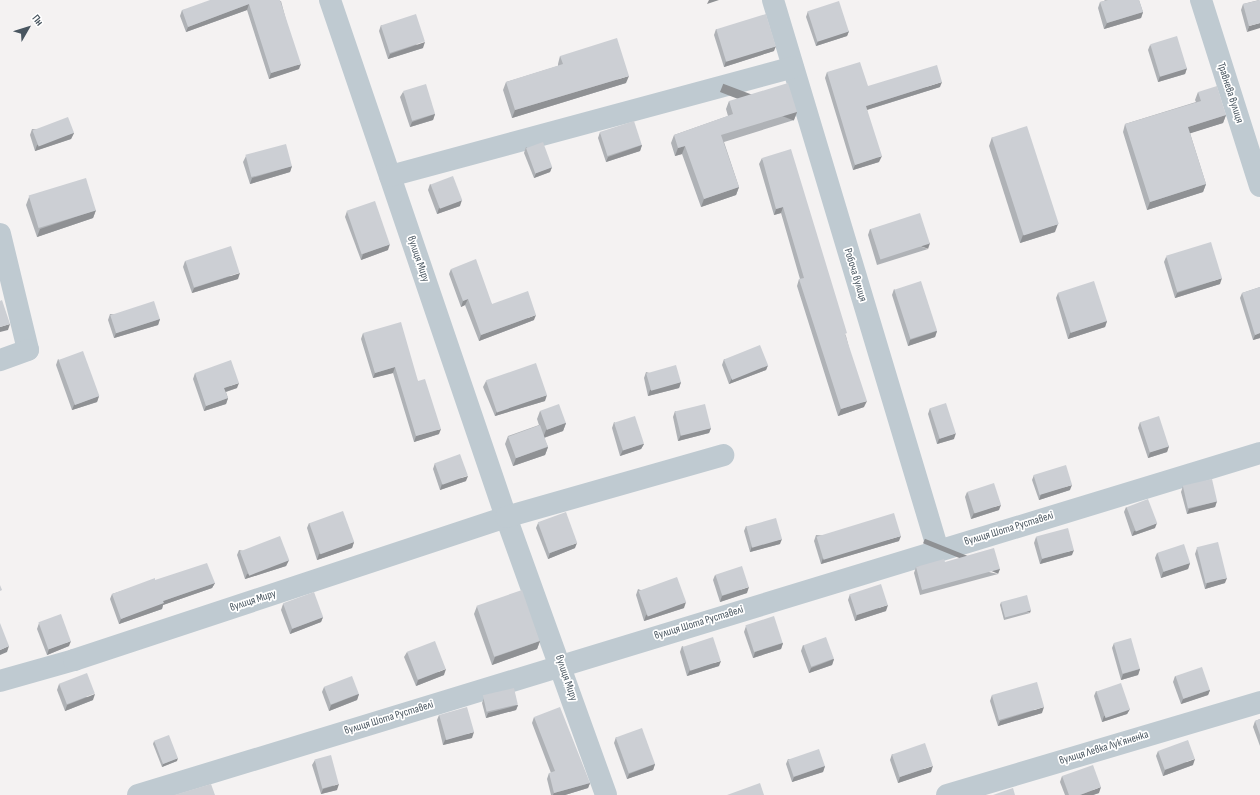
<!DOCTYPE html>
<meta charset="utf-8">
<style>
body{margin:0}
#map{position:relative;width:1260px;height:795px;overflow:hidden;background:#f4f2f2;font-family:"Sofia Sans Condensed",sans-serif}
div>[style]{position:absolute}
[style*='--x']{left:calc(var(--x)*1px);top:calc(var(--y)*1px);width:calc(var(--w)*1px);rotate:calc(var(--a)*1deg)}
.minor>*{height:22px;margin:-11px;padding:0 11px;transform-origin:11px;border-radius:11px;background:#bfcad1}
.wall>*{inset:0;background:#afb2b6}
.shaded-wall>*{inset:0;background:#8f9194;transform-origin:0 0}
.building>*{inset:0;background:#cccfd4;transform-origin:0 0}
span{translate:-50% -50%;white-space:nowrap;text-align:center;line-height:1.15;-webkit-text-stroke:3.5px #fff;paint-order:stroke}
.street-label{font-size:11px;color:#495660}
.north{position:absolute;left:8px;top:8px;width:40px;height:40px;-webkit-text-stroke:3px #fff;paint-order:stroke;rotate:51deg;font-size:11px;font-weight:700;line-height:16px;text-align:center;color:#495660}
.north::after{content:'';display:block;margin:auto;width:14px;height:18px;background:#495660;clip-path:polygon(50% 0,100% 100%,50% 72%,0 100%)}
</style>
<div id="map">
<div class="minor">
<i style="--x:330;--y:0;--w:546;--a:71.2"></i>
<i style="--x:506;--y:517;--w:295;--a:70.2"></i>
<i style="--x:773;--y:0;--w:574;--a:73.3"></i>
<i style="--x:1201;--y:0;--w:195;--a:72.4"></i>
<i style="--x:390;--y:176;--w:417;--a:-15.1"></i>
<i style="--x:0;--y:234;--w:119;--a:76.4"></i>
<i style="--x:28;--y:350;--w:30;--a:160"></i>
<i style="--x:0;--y:681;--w:77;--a:-15.8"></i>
<i style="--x:74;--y:660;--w:455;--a:-18.3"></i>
<i style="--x:506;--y:517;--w:226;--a:-15.9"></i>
<i style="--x:138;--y:795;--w:1173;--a:-16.95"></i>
<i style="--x:947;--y:795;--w:327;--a:-16.5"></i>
</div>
<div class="wall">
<i style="clip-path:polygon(1104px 0,1139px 0,1143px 12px,1141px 18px,1104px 29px,1098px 8px,1100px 2px,1105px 1px)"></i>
<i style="clip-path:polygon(1259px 0,1247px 32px,1241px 10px,1243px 4px)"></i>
<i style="clip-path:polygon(281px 1px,299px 69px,269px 79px,247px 10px,186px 32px,180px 16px,182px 10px)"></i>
<i style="clip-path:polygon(808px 11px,849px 31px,847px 36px,816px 46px,806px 17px)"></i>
<i style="clip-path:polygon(381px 25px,423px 48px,388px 59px,379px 31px)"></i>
<i style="clip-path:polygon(716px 29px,774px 51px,724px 67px,714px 35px)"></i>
<i style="clip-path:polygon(1150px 45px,1187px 68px,1185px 74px,1158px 82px,1148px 50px)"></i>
<i style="clip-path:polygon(560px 56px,626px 83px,512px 118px,503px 90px,506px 82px,558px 66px,558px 64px)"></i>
<i style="clip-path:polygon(827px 72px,868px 86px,940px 87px,867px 110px,879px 162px,853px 170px,825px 78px)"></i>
<i style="clip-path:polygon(403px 92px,435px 114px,433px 120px,410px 127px,400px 97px)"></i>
<i style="clip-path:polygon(1198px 92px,1226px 115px,1223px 123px,1190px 133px,1206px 184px,1203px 192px,1147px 210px,1123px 132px,1125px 124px,1196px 102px,1195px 100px)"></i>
<i style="clip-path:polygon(729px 101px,797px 112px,794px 120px,724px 142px,739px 187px,736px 195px,701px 207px,682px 154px,675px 156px,671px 143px,674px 135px,728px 116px,726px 109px)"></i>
<i style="clip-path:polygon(32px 129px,74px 133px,71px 139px,35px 151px,30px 135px)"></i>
<i style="clip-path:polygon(600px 132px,642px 145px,640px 151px,606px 162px,598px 138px)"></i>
<i style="clip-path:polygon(992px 137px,1055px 232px,1020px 243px,989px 146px)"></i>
<i style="clip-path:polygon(526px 147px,552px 167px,550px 172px,534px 178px,524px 153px)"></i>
<i style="clip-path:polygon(246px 156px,292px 166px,290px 172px,250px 184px,243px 162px)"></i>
<i style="clip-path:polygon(762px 158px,846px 336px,864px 407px,838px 416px,797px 286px,799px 279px,800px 279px,781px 213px,774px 215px,759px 164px)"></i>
<i style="clip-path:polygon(430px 184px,460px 206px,437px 214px,428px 190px)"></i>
<i style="clip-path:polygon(29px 197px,96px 210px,93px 218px,37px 237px,26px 205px)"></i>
<i style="clip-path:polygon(347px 211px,388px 250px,361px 260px,345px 217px)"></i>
<i style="clip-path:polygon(870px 229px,928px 249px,877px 265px,868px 235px)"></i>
<i style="clip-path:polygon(1166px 257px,1220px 284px,1175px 298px,1164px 262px)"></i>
<i style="clip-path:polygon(185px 261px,238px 279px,192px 293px,183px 267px)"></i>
<i style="clip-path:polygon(451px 269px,492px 304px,534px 320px,479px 341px,465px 305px,461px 307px,449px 274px)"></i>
<i style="clip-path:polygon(1260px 287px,1260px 338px,1253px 340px,1240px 298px,1242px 293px)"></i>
<i style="clip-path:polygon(894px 289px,937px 331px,935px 337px,908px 346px,892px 295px)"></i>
<i style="clip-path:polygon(1058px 293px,1107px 321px,1105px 327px,1068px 339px,1056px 298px)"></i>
<i style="clip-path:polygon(110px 314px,160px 319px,158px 325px,114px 338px,108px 320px)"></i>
<i style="clip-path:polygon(363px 333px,418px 381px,439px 434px,414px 442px,393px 373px,373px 378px,361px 339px)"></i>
<i style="clip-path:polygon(58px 359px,99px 396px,97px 402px,72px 410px,56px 365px)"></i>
<i style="clip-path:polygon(724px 359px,768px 365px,766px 370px,729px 384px,722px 365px)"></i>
<i style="clip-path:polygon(646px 372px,681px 382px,679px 388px,648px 396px,644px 378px)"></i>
<i style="clip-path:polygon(195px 373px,237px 388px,226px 392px,228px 398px,226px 404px,204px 411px,193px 379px)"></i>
<i style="clip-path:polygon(486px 381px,545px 401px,495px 416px,483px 387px)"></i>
<i style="clip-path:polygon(930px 408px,954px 439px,937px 444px,928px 414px)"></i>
<i style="clip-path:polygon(540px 411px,566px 423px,563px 431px,544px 438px,548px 447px,545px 455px,513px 466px,505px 444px,508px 436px,539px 425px,537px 419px)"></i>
<i style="clip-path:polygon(675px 411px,711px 428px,709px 433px,678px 441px,673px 417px)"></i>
<i style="clip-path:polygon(614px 422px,644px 444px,641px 449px,620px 456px,612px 428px)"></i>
<i style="clip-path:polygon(1140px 422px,1169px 446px,1167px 452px,1148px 458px,1138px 428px)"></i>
<i style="clip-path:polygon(435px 463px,466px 481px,440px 490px,433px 469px)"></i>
<i style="clip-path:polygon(1034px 475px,1070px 490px,1039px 500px,1032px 480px)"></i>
<i style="clip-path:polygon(1183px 486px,1217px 501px,1215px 507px,1187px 514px,1181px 492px)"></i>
<i style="clip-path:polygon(967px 492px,999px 510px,971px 519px,965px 497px)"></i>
<i style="clip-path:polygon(1126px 507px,1155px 528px,1132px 536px,1124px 512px)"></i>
<i style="clip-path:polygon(309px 523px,354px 542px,352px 548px,317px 560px,307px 528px)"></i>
<i style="clip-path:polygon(538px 523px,575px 548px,548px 559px,536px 528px)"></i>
<i style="clip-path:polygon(746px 526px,780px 544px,750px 552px,744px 531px)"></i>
<i style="clip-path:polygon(816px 535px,899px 541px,821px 564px,814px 541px)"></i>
<i style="clip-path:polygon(1036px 537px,1072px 555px,1040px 564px,1034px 543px)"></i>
<i style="clip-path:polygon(1197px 548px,1225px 583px,1205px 589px,1195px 554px)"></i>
<i style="clip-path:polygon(239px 550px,289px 560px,286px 566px,245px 579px,237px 555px)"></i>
<i style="clip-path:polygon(1157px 553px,1190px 563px,1188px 569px,1161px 578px,1155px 558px)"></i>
<i style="clip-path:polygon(945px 562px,998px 574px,920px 595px,914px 573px,916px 567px)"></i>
<i style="clip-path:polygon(715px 575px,747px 593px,720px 602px,713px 580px)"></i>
<i style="clip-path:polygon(155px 580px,215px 583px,212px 588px,163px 605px,162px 609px,119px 624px,110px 599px,112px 594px)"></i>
<i style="clip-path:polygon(638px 589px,684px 608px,644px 621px,636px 595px)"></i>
<i style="clip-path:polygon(850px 594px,886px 611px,855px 621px,848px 600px)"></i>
<i style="clip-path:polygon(1001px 602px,1030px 613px,1004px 620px,1000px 605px)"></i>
<i style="clip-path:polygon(283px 604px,323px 617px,321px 622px,290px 634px,281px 610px)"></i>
<i style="clip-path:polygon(477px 606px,540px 641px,537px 649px,492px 665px,474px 614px)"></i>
<i style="clip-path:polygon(39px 623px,69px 646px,47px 655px,37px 629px)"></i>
<i style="clip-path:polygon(746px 626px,783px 643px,781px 649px,753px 658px,744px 632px)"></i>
<i style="clip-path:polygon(1114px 643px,1140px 669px,1138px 675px,1121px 680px,1112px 648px)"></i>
<i style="clip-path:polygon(803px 645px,834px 659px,832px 665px,809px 673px,801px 651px)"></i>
<i style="clip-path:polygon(682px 646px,719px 666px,687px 676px,680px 652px)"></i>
<i style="clip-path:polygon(407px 652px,444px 675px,416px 686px,404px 657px)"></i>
<i style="clip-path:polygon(1175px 676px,1210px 690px,1208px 695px,1181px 704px,1173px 682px)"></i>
<i style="clip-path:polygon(59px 684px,93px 700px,65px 711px,57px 690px)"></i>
<i style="clip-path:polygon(324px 687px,359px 694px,357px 700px,329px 711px,322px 692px)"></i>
<i style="clip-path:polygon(1096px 691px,1130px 709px,1127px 714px,1102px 722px,1094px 696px)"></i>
<i style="clip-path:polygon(992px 695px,1042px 713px,998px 726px,990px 701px)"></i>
<i style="clip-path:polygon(484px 698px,518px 705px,516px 710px,486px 718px,482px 703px)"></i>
<i style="clip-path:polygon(439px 715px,472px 738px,443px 745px,437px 720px)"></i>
<i style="clip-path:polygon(534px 717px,590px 783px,588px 788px,565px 795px,551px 795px,547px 779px,549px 773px,551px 773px,532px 723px)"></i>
<i style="clip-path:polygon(1260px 719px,1260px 746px,1253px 727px,1255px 721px)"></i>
<i style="clip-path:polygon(616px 737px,655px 764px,653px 770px,627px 779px,614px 743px)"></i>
<i style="clip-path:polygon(154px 741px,177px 761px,162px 767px,153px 744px)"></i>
<i style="clip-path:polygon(1158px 751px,1193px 765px,1163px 776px,1156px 756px)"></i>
<i style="clip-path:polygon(892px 754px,931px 772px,898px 783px,890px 760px)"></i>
<i style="clip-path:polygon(788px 759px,825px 766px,823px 772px,792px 782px,786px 764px)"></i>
<i style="clip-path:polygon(315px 760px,337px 790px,321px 794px,312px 765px)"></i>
<i style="clip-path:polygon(1062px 776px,1099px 793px,1093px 795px,1065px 795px,1060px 782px)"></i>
</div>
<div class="shaded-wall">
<i style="clip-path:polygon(709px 0,719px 0,707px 4px)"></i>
<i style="clip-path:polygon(249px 4px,247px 10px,186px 32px,188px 27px)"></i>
<i style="clip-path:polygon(1143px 12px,1141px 18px,1104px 29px,1107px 23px)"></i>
<i style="clip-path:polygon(1260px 23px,1260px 28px,1247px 32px,1249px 26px)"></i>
<i style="clip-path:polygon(849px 31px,847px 36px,816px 46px,818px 41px)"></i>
<i style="clip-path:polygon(425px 42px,423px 48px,388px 59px,390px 54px)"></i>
<i style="clip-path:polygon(776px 46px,774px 51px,724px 67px,726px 61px)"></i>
<i style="clip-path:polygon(301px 64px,299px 69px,269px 79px,271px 73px)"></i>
<i style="clip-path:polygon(1187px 68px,1185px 74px,1158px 82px,1160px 76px)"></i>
<i style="clip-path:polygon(629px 76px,626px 83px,512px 118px,515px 110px)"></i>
<i style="clip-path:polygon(942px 82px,940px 87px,863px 111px,866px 106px)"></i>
<i style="left:797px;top:112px;width:9px;height:79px;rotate:111deg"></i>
<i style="clip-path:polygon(435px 114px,433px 120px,410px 127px,412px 122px)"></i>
<i style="clip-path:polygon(1226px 115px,1223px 123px,1185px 135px,1188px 127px)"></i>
<i style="clip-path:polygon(74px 133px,71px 139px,35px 151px,37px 145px)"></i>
<i style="clip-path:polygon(642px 145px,640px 151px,606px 162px,608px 157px)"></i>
<i style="clip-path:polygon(685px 146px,682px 154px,675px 156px,678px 148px)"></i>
<i style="clip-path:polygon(882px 156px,879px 162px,853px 170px,855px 165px)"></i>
<i style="clip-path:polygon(292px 166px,290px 172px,250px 184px,252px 178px)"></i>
<i style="clip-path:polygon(552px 167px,550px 172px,534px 178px,536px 173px)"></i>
<i style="clip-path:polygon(1206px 184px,1203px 192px,1147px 210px,1150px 202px)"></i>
<i style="clip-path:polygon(739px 187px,736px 195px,701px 207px,704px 199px)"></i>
<i style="clip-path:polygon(462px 200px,460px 206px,437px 214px,439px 208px)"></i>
<i style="clip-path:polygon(783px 207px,781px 213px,774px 215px,776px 209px)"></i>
<i style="clip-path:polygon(96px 210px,93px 218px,37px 237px,40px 229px)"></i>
<i style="clip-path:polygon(1058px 224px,1055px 232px,1020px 243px,1023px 235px)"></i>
<i style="left:930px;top:243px;width:6px;height:53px;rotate:108deg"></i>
<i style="clip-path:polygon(390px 244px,388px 250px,361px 260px,363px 254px)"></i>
<i style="clip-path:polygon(240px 273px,238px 279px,192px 293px,194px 288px)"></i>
<i style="clip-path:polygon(1222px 278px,1220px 284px,1175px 298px,1177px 293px)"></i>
<i style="clip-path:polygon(468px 299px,465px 305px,461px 307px,463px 301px)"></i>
<i style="clip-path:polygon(536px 315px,534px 320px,479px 341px,481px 335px)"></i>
<i style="clip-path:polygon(160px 319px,158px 325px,114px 338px,116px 333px)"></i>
<i style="clip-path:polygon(1107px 321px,1105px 327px,1068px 339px,1070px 333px)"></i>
<i style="clip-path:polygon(10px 324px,8px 330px,0 332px,0 327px)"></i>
<i style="clip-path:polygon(937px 331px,935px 337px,908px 346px,910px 340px)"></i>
<i style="clip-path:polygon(1260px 333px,1260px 338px,1253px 340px,1255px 335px)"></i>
<i style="clip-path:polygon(768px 365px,766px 370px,729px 384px,732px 378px)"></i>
<i style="clip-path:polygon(395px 367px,393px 373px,373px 378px,375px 373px)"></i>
<i style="clip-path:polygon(681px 382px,679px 388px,648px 396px,650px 390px)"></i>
<i style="clip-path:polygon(239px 383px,237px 388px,222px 393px,224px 388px)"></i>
<i style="clip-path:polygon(547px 395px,545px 401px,495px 416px,497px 411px)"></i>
<i style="clip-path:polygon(99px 396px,97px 402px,72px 410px,74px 405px)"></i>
<i style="clip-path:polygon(228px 398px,226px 404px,204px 411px,206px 406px)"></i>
<i style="clip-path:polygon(867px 401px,864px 407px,838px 416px,841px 409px)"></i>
<i style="clip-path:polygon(566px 423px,563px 431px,543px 438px,546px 430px)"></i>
<i style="clip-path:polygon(711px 428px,709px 433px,678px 441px,681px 435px)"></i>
<i style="clip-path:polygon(441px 429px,439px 434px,414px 442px,416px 436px)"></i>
<i style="clip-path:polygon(956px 433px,954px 439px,937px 444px,939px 439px)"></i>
<i style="clip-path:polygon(644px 444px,641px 449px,620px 456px,623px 450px)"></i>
<i style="clip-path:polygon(1169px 446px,1167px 452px,1148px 458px,1150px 452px)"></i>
<i style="clip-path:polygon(548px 447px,545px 455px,513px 466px,516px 458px)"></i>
<i style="clip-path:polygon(468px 476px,466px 481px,440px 490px,442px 484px)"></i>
<i style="clip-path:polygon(1072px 485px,1070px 490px,1039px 500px,1041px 494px)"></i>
<i style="clip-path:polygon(1217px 501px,1215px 507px,1187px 514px,1189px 509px)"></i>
<i style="clip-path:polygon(1001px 505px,999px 510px,971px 519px,974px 513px)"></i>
<i style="clip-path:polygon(1157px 523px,1155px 528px,1132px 536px,1134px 531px)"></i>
<i style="clip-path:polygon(901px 536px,899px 541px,821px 564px,823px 558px)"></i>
<i style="clip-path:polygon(782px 539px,780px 544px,750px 552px,752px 546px)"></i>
<i style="clip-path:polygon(354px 542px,352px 548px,317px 560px,319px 554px)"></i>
<i style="clip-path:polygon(577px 543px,575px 548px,548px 559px,550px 553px)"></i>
<i style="clip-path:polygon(1074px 550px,1072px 555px,1040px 564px,1042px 559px)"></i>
<i style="clip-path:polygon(289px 560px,286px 566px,245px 579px,247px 574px)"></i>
<i style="clip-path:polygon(1190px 563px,1188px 569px,1161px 578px,1163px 572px)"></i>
<i style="left:1000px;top:569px;width:5px;height:81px;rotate:112deg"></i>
<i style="clip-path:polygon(1227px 578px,1225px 583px,1205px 589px,1207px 583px)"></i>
<i style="clip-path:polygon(215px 583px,212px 588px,163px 605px,162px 609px,119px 624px,121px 619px,163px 601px)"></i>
<i style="clip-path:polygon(749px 587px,747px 593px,720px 602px,722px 596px)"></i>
<i style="clip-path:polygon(686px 602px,684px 608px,644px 621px,646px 615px)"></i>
<i style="clip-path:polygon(888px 605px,886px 611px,855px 621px,857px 615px)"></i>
<i style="left:1031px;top:610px;width:3px;height:27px;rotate:108deg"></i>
<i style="clip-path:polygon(323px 617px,321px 622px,290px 634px,292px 629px)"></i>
<i style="clip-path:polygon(71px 641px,69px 646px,47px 655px,49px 649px)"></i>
<i style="clip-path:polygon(540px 641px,537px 649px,492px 665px,495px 657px)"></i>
<i style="clip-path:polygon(783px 643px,781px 649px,753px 658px,755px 652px)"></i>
<i style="clip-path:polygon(9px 646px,7px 652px,0 655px,0 650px)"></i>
<i style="clip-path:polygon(834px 659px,832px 665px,809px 673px,811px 668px)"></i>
<i style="clip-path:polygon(721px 661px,719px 666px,687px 676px,690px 670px)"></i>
<i style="clip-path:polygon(446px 669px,444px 675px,416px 686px,418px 680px)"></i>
<i style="clip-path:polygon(1140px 669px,1138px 675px,1121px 680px,1123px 674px)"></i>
<i style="clip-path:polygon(1210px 690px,1208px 695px,1181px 704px,1183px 699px)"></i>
<i style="clip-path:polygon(95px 694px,93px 700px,65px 711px,67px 705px)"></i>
<i style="clip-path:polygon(359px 694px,357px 700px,329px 711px,331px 705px)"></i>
<i style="clip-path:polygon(518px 705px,516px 710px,486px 718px,488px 713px)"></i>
<i style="clip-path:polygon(1044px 707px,1042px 713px,998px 726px,1000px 721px)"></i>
<i style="clip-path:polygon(1130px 709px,1127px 714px,1102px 722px,1104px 716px)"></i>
<i style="clip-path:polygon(474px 732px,472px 738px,443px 745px,445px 740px)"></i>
<i style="clip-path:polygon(178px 758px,177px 761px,162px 767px,163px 764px)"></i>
<i style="clip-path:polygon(1195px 759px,1193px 765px,1163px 776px,1165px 770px)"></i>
<i style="clip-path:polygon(655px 764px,653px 770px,627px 779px,629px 774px)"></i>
<i style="clip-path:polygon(825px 766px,823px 772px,792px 782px,794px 777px)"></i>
<i style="clip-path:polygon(933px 766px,931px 772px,898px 783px,900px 777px)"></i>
<i style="clip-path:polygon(590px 783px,588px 788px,565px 795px,553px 795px,554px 793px)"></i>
<i style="clip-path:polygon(339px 784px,337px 790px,321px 794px,323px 789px)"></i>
<i style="clip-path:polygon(1101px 787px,1099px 793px,1093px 795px,1080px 795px)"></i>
</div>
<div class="building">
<i style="clip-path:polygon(210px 0,280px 0,301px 64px,271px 73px,249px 4px,188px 27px,182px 10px)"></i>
<i style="clip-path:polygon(1108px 0,1139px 0,1143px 12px,1107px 23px,1100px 2px)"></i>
<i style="clip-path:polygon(1260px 0,1260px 23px,1249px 26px,1243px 4px)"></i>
<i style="left:839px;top:1px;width:32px;height:33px;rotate:72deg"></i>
<i style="left:416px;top:14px;width:29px;height:37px;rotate:72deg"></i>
<i style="left:766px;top:14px;width:34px;height:52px;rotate:73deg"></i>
<i style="left:1177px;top:36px;width:34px;height:28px;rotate:73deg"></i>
<i style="clip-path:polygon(617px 38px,629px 76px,515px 110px,506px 82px,563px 64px,560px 56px)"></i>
<i style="clip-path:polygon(860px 62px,868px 86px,937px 65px,942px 82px,866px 106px,882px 156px,855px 165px,827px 72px)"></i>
<i style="clip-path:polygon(788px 83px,797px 112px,721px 135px,739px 187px,704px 199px,685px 146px,678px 148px,674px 135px,733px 114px,729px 101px)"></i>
<i style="left:426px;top:84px;width:31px;height:24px;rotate:73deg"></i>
<i style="clip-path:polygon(1217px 86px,1226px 115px,1188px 127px,1206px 184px,1150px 202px,1125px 124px,1201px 101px,1198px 92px)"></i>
<i style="left:68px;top:117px;width:17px;height:38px;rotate:69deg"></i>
<i style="left:634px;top:121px;width:25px;height:36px;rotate:72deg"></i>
<i style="left:1027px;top:126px;width:103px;height:37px;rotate:72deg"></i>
<i style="left:543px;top:142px;width:27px;height:18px;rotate:70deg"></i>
<i style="left:286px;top:144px;width:23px;height:42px;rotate:75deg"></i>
<i style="clip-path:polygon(791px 149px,847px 333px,845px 334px,867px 401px,841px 409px,799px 279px,804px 278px,783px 207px,776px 209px,762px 158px)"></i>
<i style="left:453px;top:176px;width:26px;height:24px;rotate:69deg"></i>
<i style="left:86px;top:178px;width:34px;height:60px;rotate:73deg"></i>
<i style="left:375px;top:201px;width:46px;height:30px;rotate:71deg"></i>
<i style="left:920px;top:213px;width:32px;height:52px;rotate:72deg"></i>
<i style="left:1211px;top:242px;width:38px;height:47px;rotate:73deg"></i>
<i style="left:231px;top:246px;width:28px;height:48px;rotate:72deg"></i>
<i style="clip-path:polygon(476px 259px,492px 304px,528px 291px,536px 315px,481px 335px,468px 299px,463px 301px,451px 269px)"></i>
<i style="left:921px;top:281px;width:52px;height:28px;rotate:72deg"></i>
<i style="left:1094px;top:281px;width:42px;height:38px;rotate:72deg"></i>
<i style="clip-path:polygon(1260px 287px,1260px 333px,1255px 335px,1242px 293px)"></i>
<i style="clip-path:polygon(2px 300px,10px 324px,0 327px,0 301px)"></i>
<i style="left:154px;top:301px;width:19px;height:46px;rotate:72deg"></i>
<i style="clip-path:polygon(401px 322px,418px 381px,425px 379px,441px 429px,416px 436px,395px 367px,375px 373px,363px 333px)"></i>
<i style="left:760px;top:345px;width:22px;height:39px;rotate:68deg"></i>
<i style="left:83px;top:351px;width:48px;height:26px;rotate:70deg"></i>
<i style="clip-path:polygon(231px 360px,239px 383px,224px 388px,228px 398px,206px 406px,195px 373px)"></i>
<i style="left:536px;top:363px;width:34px;height:53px;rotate:71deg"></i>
<i style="left:676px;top:365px;width:18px;height:31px;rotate:74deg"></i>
<i style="left:946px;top:403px;width:32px;height:17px;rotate:72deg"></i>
<i style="left:559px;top:404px;width:20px;height:20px;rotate:70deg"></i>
<i style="left:705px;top:404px;width:25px;height:31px;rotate:76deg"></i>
<i style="left:635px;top:416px;width:29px;height:22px;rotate:72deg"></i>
<i style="left:1159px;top:416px;width:32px;height:20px;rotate:72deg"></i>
<i style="left:540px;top:425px;width:23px;height:34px;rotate:70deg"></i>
<i style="left:460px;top:454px;width:23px;height:27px;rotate:70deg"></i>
<i style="left:1066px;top:465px;width:21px;height:34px;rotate:73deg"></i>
<i style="left:1212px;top:479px;width:23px;height:30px;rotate:77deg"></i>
<i style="left:994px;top:483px;width:23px;height:28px;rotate:72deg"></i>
<i style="left:1148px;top:499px;width:26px;height:23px;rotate:69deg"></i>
<i style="left:343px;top:511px;width:33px;height:36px;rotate:70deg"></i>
<i style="left:566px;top:512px;width:33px;height:30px;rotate:70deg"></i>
<i style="left:894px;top:513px;width:24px;height:81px;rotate:73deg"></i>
<i style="left:776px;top:518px;width:22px;height:31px;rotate:74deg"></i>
<i style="left:1068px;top:528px;width:23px;height:33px;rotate:75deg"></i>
<i style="left:280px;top:536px;width:26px;height:43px;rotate:69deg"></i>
<i style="left:1218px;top:542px;width:37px;height:22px;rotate:76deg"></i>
<i style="left:1184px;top:544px;width:20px;height:28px;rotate:72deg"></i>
<i style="clip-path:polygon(994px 548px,1000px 569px,922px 590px,916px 567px,944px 559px,945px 562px)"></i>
<i style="clip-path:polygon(207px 563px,215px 583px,163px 601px,164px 603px,121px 619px,112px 594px,155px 578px,155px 580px)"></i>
<i style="left:742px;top:566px;width:22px;height:28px;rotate:72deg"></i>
<i style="left:677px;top:577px;width:27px;height:41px;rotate:70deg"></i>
<i style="left:881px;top:584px;width:22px;height:33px;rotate:72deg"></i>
<i style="clip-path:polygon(0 585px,2px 590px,0 591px)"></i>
<i style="left:522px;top:590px;width:54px;height:48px;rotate:71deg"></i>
<i style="left:314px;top:592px;width:27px;height:33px;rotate:70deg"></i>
<i style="left:1027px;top:595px;width:16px;height:27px;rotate:75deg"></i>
<i style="left:61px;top:614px;width:29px;height:24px;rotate:70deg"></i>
<i style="left:774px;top:616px;width:28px;height:30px;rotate:72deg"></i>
<i style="clip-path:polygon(0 623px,9px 646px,0 650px)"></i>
<i style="left:713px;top:637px;width:25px;height:32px;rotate:72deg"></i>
<i style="left:826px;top:637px;width:23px;height:24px;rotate:70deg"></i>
<i style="left:1131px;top:638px;width:32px;height:18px;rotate:74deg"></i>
<i style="left:435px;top:641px;width:30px;height:30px;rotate:69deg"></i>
<i style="left:1202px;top:667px;width:24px;height:28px;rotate:71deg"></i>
<i style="left:87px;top:673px;width:22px;height:30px;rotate:69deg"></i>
<i style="left:352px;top:676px;width:19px;height:30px;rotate:69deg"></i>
<i style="left:1037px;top:682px;width:26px;height:47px;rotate:74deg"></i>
<i style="left:1121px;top:683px;width:28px;height:26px;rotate:71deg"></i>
<i style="left:514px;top:688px;width:17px;height:32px;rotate:77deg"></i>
<i style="left:467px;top:707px;width:26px;height:29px;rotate:74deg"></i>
<i style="clip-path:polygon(560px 707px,590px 783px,554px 793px,549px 773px,555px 771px,534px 717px)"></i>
<i style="clip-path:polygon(1260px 719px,1260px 735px,1255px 721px)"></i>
<i style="left:642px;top:728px;width:38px;height:28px;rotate:70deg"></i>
<i style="left:169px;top:735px;width:25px;height:16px;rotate:69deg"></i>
<i style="left:1188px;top:740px;width:20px;height:32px;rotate:70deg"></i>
<i style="left:925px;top:743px;width:24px;height:35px;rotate:71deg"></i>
<i style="left:819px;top:749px;width:18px;height:33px;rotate:71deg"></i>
<i style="left:331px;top:755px;width:30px;height:17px;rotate:75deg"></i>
<i style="clip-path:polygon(1093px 765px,1101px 787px,1080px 795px,1069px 795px,1062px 776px)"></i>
<i style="clip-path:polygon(760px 783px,764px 795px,727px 795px)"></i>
<i style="clip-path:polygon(211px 784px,215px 795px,174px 795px)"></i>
<i style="clip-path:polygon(1013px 788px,1015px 795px,993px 795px)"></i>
</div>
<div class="street-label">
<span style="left:1230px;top:93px;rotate:72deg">Травнева вулиця</span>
<span style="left:418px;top:259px;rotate:71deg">вулиця Миру</span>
<span style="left:855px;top:275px;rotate:73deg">Робоча вулиця</span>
<span style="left:1009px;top:529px;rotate:-17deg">вулиця Шота Руставелі</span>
<span style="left:253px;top:601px;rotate:-18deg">вулиця Миру</span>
<span style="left:699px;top:623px;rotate:-17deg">вулиця Шота Руставелі</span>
<span style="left:566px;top:678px;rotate:71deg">вулиця Миру</span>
<span style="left:389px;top:718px;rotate:-17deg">вулиця Шота Руставелі</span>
<span style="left:1104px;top:748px;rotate:-17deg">вулиця Левка Лукʼяненка</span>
</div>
<div class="north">Пн</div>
</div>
